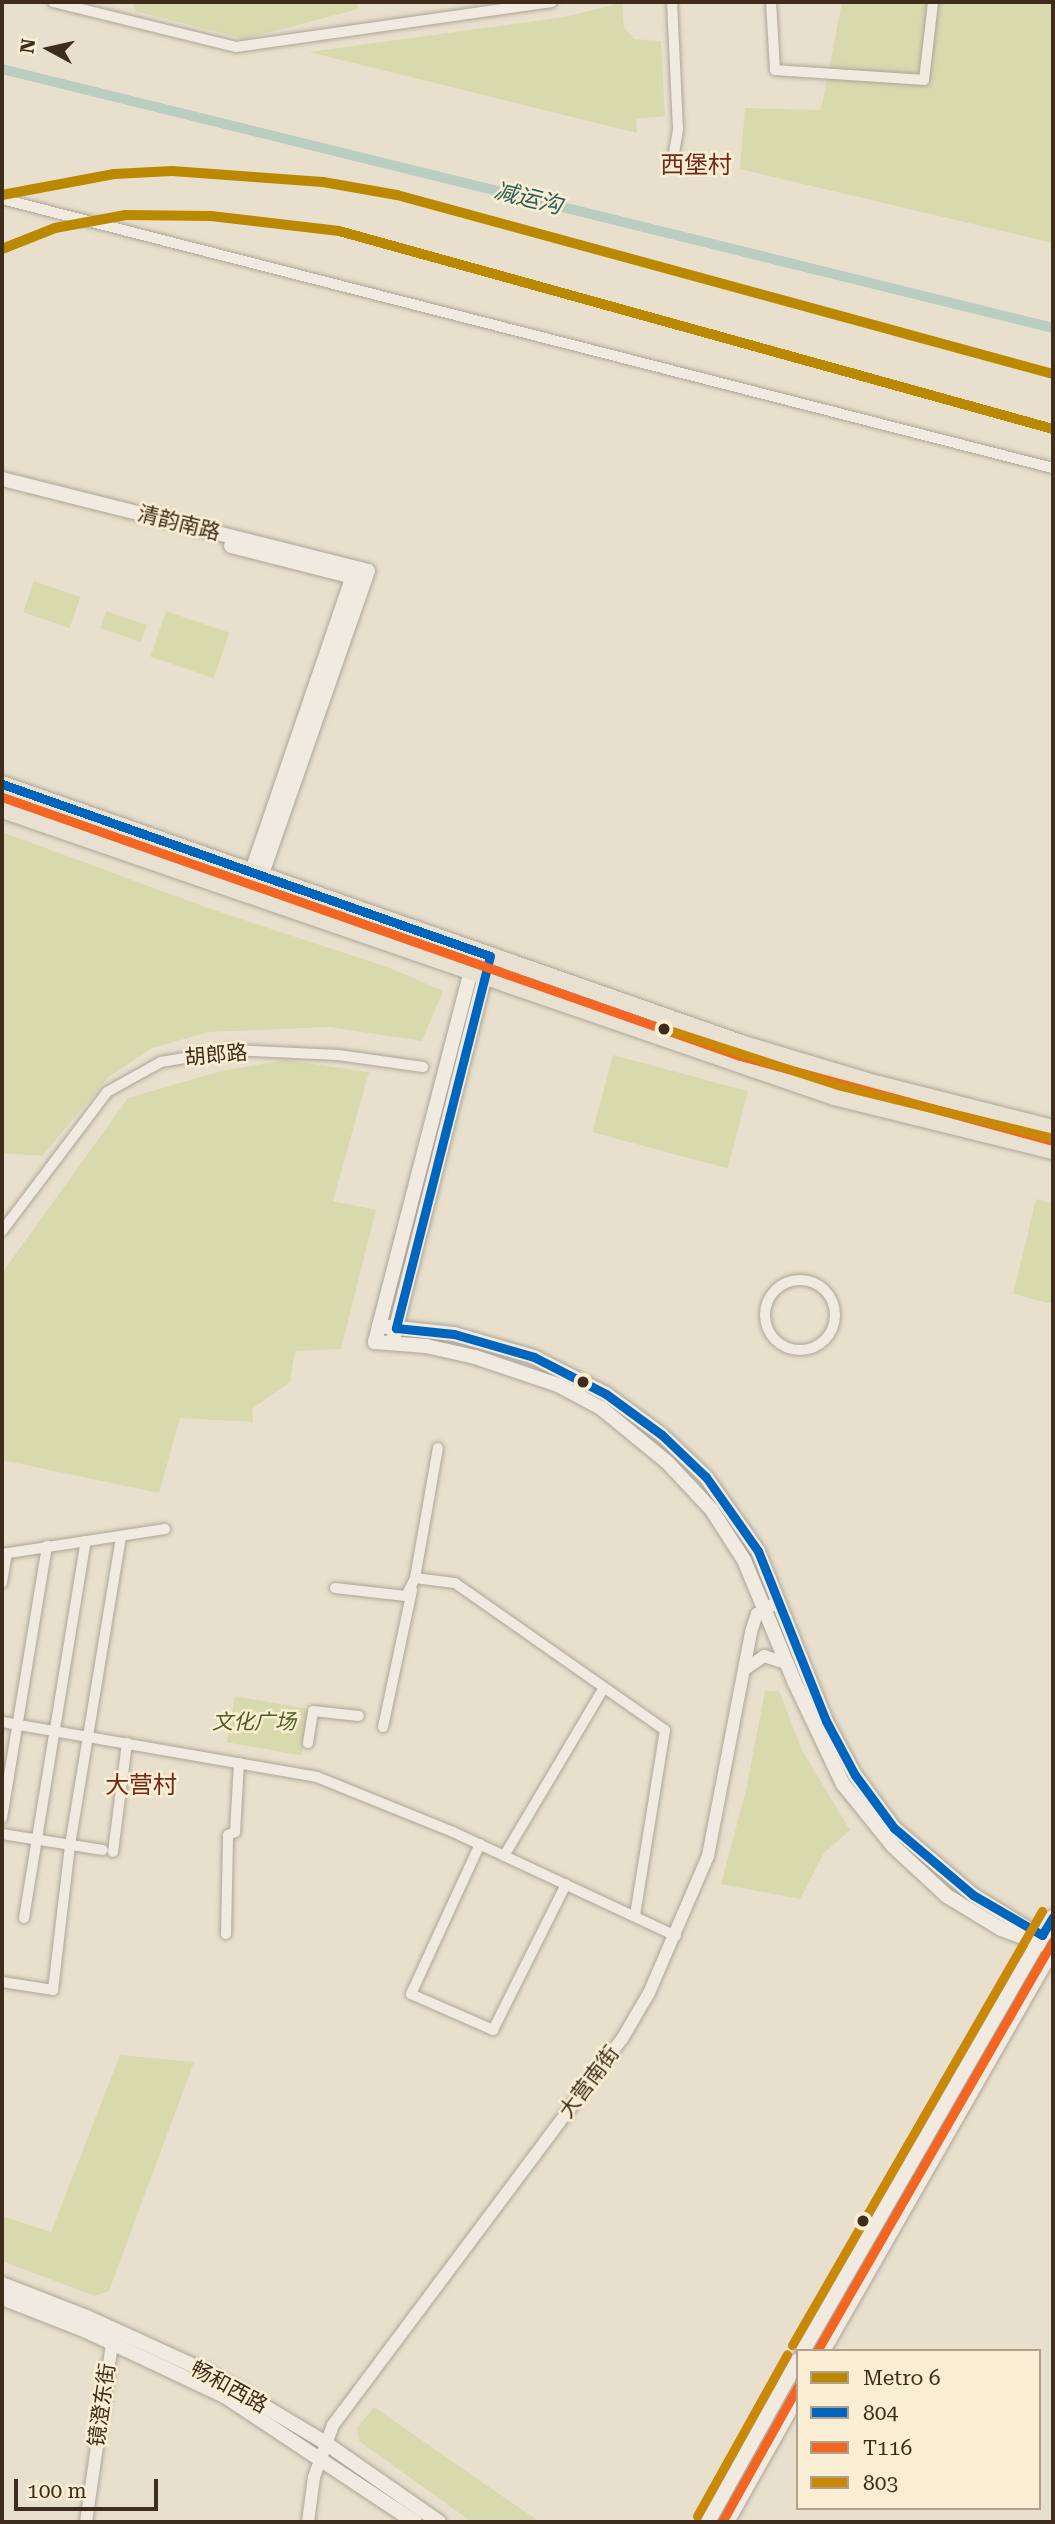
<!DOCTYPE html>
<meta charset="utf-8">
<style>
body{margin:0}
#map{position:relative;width:1055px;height:2524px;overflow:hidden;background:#e8e0cd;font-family:"Roboto Serif","Noto Sans SC",serif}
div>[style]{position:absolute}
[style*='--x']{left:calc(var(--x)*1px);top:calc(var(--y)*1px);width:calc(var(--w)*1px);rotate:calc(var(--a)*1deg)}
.green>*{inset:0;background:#d9d9ae;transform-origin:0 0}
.canal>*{height:10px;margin:-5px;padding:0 5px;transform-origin:5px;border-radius:5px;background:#b9cdc0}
.roads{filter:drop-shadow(0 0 2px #ada597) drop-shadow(0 0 2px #ada597)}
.minor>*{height:10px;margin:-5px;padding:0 5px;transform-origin:5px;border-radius:5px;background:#f0eae0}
.minor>.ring{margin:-5px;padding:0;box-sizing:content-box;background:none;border:10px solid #f0eae0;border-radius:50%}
.tertiary>*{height:12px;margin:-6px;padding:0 6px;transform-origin:6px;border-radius:6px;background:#f0eae0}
.secondary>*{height:14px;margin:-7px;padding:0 7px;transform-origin:7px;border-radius:7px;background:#f0eae0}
.primary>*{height:16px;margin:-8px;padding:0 8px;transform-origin:8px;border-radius:8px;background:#e8e0d0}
.bus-1>*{height:9px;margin:-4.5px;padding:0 4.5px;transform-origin:4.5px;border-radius:4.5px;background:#0065bd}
.bus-2>*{height:9px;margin:-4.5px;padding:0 4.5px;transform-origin:4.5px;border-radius:4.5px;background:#f26522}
.bus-3>*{height:9px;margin:-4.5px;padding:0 4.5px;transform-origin:4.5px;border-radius:4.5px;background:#c98807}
.metro-1>*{height:10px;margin:-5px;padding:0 5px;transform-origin:5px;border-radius:5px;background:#bb8900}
.dots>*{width:19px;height:19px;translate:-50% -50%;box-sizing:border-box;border:4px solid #f9eed3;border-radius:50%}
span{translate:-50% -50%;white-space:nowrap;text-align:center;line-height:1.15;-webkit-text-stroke:5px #f9eed3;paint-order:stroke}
.street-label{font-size:21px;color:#3e2c1c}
.park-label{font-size:21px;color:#4e5d21;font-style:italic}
.water-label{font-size:23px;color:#2a5f5b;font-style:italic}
.quarter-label{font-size:24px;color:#702817}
.frame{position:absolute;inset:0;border:4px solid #3e2c1c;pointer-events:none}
.legend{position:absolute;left:796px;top:2349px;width:245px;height:161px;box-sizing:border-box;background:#f9eed3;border:2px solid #aea08a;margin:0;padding:9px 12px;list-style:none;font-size:21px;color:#3e2c1c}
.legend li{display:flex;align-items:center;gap:14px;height:35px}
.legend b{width:35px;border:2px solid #aea08a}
.north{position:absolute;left:14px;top:14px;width:70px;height:70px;-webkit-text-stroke:5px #f9eed3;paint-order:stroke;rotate:278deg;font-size:19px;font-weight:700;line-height:28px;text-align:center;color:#3e2c1c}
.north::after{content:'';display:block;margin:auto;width:24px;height:32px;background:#3e2c1c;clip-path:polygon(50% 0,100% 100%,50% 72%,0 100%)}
.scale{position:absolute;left:14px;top:2479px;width:144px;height:32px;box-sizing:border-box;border:4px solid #3e2c1c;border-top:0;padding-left:9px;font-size:21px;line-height:24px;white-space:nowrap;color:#3e2c1c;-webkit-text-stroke:5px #f9eed3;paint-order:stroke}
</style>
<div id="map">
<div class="green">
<i style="clip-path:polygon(133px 2px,357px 2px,358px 9px,245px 39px,135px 11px)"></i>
<i style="clip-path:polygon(842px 2px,1053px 2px,1053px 243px,740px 169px,745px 108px,821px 110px)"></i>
<i style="clip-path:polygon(622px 3px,624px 27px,634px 39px,661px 41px,665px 116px,636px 119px,637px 133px,309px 52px,565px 17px)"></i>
<i style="left:34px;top:581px;width:49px;height:33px;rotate:19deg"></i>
<i style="left:106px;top:611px;width:43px;height:18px;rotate:19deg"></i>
<i style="left:166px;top:611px;width:67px;height:48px;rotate:19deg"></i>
<i style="clip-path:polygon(2px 832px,211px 909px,390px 968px,443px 991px,422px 1041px,329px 1027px,209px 1032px,152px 1048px,109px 1077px,42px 1156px,2px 1153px)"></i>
<i style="left:613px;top:1055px;width:140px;height:80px;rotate:15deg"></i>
<i style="clip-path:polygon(285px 1060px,369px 1072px,333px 1201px,376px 1210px,341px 1349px,295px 1351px,290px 1382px,252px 1409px,253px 1422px,180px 1418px,159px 1493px,2px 1460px,2px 1273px,128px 1098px,221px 1071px)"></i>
<i style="clip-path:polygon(1036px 1199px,1053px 1204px,1053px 1304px,1013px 1294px)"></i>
<i style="clip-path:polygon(765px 1691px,779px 1691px,802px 1750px,850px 1830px,824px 1853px,800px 1899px,721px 1884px,746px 1790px)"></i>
<i style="left:235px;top:1696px;width:76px;height:47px;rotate:10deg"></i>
<i style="clip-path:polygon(120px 2055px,194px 2062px,109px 2291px,95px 2296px,2px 2261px,2px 2216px,51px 2232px)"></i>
<i style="clip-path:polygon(374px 2407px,502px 2496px,540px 2522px,472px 2522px,359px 2441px,357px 2428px)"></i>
</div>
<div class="canal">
<i style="--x:2;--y:69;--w:1082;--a:13.84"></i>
</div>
<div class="roads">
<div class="minor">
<i style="--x:53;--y:2;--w:188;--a:13.8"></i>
<i style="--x:236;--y:47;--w:319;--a:-8.1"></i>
<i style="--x:771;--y:2;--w:68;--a:86.6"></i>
<i style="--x:775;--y:70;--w:149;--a:3.8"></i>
<i style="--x:924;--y:80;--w:79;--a:-83.4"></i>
<i style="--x:672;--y:164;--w:36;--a:-80"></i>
<i style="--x:678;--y:129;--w:127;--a:-92.7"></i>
<i style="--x:2;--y:199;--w:1085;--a:14.36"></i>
<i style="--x:2;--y:1231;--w:174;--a:-52.9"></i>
<i style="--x:107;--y:1092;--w:62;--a:-29.1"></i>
<i style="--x:161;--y:1062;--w:71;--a:-9.7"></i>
<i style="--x:231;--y:1050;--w:107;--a:2.7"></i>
<i style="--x:338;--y:1055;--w:86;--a:8"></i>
<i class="ring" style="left:765px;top:1280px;width:60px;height:60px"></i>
<i style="--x:2;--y:1554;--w:165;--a:-8.7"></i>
<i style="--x:415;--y:1578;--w:132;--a:-80"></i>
<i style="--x:2;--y:1583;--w:30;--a:-81"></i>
<i style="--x:335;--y:1588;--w:71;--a:6.4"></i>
<i style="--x:406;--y:1596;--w:20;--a:-63"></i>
<i style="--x:415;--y:1578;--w:40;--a:7.1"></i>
<i style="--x:455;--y:1583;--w:256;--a:35"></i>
<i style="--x:665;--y:1730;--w:188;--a:99.2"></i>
<i style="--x:2;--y:1722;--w:320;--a:9.9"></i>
<i style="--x:317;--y:1777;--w:147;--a:22"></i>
<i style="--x:453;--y:1832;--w:246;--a:25"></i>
<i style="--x:383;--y:1727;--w:140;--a:-78"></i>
<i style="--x:308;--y:1743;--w:32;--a:-81"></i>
<i style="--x:313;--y:1711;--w:46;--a:6.2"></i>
<i style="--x:2;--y:1818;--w:276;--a:-80.6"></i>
<i style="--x:2;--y:1834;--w:102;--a:9"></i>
<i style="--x:480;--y:1844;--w:165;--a:114.7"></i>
<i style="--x:411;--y:1994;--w:90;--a:23.7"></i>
<i style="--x:493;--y:2030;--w:163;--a:-63.4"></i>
<i style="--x:113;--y:1852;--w:110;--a:-82.7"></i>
<i style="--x:504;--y:1856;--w:194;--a:-59.3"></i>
<i style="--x:24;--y:1918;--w:382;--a:-80.7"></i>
<i style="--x:226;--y:1934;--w:99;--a:-88.8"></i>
<i style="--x:228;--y:1835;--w:8;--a:-23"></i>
<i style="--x:235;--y:1832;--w:69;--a:-86.7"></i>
<i style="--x:2;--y:1982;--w:52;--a:8.9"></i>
<i style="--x:53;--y:1990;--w:146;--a:-83.3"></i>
<i style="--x:70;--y:1845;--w:313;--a:-80.6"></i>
</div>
<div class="tertiary">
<i style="--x:745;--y:1669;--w:23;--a:-34"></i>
<i style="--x:764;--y:1656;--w:23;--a:18"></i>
<i style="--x:86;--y:2522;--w:188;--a:-81.7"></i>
<i style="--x:308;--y:2522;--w:45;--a:-82.4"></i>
<i style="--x:314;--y:2477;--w:55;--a:-69.9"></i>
<i style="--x:333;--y:2425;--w:482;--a:-53.2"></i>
<i style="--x:622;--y:2039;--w:53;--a:-59.6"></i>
<i style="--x:649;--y:1993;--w:149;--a:-66.7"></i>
<i style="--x:708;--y:1856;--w:228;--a:-79.1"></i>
<i style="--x:751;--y:1632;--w:19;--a:-72"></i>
<i style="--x:757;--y:1614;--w:17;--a:-31"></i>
</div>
<div class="secondary">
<i style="--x:2;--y:479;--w:377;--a:14.1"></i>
<i style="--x:368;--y:571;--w:345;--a:109.3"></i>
<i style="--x:231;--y:546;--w:138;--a:14.2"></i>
<i style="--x:244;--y:894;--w:343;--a:-71.1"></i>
<i style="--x:476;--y:951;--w:404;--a:104.5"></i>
<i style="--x:375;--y:1342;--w:51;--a:4.5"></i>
<i style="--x:426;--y:1346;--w:50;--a:12.7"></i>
<i style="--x:475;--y:1357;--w:88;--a:18.6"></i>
<i style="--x:558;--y:1385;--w:49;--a:28.1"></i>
<i style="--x:601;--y:1408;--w:85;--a:39.3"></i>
<i style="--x:667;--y:1462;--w:64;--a:46.9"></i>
<i style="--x:711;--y:1509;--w:61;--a:57.1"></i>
<i style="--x:744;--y:1560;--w:131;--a:67.5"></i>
<i style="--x:794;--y:1681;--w:114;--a:64.6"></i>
<i style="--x:843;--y:1784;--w:80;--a:51.1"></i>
<i style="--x:893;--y:1846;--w:74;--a:42.8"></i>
<i style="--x:947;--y:1896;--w:63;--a:31.4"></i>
<i style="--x:1001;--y:1929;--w:55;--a:20.1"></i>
<i style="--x:379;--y:1326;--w:75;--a:6.1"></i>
<i style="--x:454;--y:1334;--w:83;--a:16"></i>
<i style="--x:534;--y:1357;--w:81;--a:27.2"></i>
<i style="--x:606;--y:1394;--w:69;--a:36.2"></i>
<i style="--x:662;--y:1435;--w:61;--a:43.7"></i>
<i style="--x:706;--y:1477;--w:90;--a:54.9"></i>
<i style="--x:758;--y:1551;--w:183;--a:68.2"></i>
<i style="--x:826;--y:1721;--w:61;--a:61.8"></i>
<i style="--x:855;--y:1775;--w:66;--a:53.7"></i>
<i style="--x:894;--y:1828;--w:104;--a:40.3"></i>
<i style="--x:973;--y:1895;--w:88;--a:31.5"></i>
<i style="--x:394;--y:1335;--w:391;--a:-75.8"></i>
<i style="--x:2;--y:2284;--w:91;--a:21.2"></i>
<i style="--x:87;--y:2317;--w:132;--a:24.6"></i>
<i style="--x:207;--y:2372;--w:136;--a:30.9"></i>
<i style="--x:324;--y:2442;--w:140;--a:34.8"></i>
<i style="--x:2;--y:2298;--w:90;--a:21.4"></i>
<i style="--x:86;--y:2331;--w:155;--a:25.2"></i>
<i style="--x:226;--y:2397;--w:227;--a:33.5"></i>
<i style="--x:803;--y:2351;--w:501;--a:-60.06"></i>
<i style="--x:823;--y:2351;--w:462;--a:-60.2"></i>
<i style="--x:708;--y:2522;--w:185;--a:-60.9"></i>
<i style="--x:727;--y:2522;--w:145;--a:-60.6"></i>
</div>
<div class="primary">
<i style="--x:2;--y:784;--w:786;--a:19.31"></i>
<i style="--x:744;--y:1044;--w:128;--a:16.7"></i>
<i style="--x:867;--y:1081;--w:192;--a:14.2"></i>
<i style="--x:2;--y:810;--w:880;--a:19.03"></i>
<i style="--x:834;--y:1097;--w:226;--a:13.9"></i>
</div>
</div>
<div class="bus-1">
<i style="--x:2;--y:784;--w:517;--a:19.42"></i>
<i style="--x:490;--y:956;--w:384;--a:104.2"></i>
<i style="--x:396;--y:1328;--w:58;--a:5.9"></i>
<i style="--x:454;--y:1334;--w:83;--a:16"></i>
<i style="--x:534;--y:1357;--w:81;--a:27.2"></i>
<i style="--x:606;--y:1394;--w:69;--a:36.2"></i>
<i style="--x:662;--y:1435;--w:61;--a:43.7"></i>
<i style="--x:706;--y:1477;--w:90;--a:54.9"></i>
<i style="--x:758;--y:1551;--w:183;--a:68.2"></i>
<i style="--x:826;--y:1721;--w:61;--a:61.8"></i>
<i style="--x:855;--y:1775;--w:66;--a:53.7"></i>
<i style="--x:894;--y:1828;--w:104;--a:40.3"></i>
<i style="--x:973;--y:1895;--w:80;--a:30.1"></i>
<i style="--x:1042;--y:1935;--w:21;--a:-59"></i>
</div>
<div class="bus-2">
<i style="--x:2;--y:797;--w:782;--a:19.34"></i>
<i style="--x:740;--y:1056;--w:321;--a:15.2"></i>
<i style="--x:817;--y:2351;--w:473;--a:-60.1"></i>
<i style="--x:722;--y:2522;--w:156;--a:-60.8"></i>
</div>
<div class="bus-3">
<i style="--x:660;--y:1027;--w:186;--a:18.1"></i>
<i style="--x:837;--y:1085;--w:222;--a:13.8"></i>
<i style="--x:792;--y:2345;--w:501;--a:-60.06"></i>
<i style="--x:697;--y:2516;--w:185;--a:-60.9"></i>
</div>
<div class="metro-1">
<i style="--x:2;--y:195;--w:114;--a:-10.6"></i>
<i style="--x:114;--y:174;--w:58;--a:-3"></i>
<i style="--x:172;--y:171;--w:151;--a:4.2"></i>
<i style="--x:323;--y:182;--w:75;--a:10"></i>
<i style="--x:397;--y:195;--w:680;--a:15.26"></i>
<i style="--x:2;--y:249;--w:57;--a:-21.6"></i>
<i style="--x:55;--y:228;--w:72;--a:-10.4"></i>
<i style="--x:126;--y:215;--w:85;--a:0.7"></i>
<i style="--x:211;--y:216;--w:129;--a:6.7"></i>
<i style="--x:339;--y:231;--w:741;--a:15.5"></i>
</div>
<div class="dots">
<i style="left:664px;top:1029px;background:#3e2c1c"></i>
<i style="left:583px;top:1382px;background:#3e2c1c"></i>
<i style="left:863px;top:2221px;background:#3e2c1c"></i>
</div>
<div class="street-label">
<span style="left:179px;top:523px;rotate:14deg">清韵南路</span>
<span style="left:216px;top:1055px;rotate:-5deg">胡郎路</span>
<span style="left:589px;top:2082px;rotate:-53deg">大营南街</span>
<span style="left:229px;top:2387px;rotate:29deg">畅和西路</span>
<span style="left:102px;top:2405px;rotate:-82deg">镜澄东街</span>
</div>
<div class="park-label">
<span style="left:254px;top:1722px">文化广场</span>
</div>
<div class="water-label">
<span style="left:528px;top:199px;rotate:14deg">减运沟</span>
</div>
<div class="quarter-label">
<span style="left:696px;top:166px">西堡村</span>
<span style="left:141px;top:1786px">大营村</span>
</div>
<div class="frame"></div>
<ul class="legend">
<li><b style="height:9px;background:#bb8900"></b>Metro 6</li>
<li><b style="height:9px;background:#0065bd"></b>804</li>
<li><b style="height:9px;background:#f26522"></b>T116</li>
<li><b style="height:9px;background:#c98807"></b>803</li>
</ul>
<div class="north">N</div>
<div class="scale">100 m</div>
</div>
